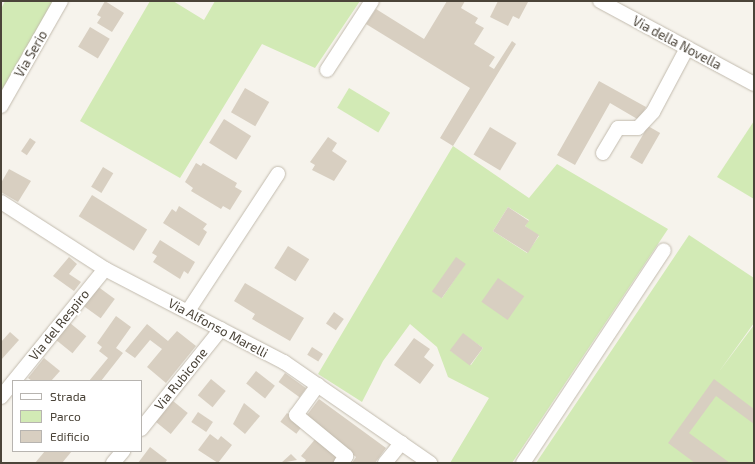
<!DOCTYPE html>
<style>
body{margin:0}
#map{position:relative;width:755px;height:464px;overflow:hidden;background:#f6f3ec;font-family:"Exo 2",sans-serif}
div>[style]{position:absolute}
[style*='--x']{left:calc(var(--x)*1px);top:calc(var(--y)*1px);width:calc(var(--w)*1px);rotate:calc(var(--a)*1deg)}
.green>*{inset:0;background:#d2eab5;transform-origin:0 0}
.building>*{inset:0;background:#d8cfc1;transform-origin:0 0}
.roads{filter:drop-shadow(0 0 1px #c2bbae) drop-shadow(0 0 1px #c2bbae)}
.minor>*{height:14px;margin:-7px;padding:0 7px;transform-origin:7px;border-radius:7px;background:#fff}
span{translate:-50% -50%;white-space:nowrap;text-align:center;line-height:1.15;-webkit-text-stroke:4px #fff;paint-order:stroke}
.street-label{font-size:13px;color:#4b4439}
.frame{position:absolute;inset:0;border:2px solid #4b4439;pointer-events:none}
.legend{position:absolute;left:12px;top:380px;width:130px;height:72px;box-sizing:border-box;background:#fff;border:1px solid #b7b4b0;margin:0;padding:5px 7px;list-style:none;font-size:12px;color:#4b4439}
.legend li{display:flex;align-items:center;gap:8px;height:20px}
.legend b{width:20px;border:1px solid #b7b4b0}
</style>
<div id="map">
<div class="green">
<i style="clip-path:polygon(5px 1px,55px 1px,1px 97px,1px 9px)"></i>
<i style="clip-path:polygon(150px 1px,173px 1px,204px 20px,215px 1px,360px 1px,315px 68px,262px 44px,180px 178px,80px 121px)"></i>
<i style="left:349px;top:88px;width:48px;height:23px;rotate:31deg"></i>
<i style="clip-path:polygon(754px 121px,754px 199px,717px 177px)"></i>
<i style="clip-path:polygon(evenodd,453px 146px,529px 198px,557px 164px,668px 229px,512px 463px,450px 463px,489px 398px,448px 377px,437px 347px,410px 324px,383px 361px,362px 402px,318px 374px,453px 146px,508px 207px,529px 220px,525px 226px,539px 236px,527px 253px,493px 231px,508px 207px,453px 146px,465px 264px,442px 298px,433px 291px,465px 264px,453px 146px,463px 334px,483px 348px,471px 365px,451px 351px,463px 334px)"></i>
<i style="clip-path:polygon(689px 235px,754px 278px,754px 323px,718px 373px,754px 325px,754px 463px,536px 463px)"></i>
</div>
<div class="building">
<i style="clip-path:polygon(105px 1px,124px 13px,112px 32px,97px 23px,101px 17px,97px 15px)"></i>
<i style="clip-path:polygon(447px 1px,465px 1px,461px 8px,478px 18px,475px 23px,484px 28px,474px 44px,495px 57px,489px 66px,494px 69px,512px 41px,516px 44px,453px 146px,440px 138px,470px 88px,366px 24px,376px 9px,424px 39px)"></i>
<i style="clip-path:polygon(498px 1px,526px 1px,528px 2px,519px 19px,513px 16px,508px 26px,490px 17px)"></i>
<i style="left:90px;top:27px;width:23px;height:23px;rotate:31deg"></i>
<i style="clip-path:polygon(599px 81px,646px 107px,639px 120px,610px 103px,575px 165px,557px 155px)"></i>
<i style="left:245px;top:88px;width:28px;height:28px;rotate:30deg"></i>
<i style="left:224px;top:119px;width:32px;height:28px;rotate:32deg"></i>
<i style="left:648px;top:126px;width:14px;height:36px;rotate:30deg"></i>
<i style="left:490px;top:127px;width:31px;height:32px;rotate:31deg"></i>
<i style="clip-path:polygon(328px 137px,337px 143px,332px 151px,347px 161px,334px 181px,312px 170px,315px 165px,310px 162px)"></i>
<i style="left:30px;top:138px;width:7px;height:16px;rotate:34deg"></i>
<i style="clip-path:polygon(196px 163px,201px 166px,203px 163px,237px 183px,235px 187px,242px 191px,230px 210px,223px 206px,221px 209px,191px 191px,193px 188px,185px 182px)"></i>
<i style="left:103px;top:167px;width:12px;height:23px;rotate:31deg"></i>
<i style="clip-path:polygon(9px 169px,31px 181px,18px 202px,1px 192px,1px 183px)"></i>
<i style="left:92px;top:195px;width:65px;height:25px;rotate:32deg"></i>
<i style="clip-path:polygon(179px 206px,207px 224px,203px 229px,207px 232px,199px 246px,163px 223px,172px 209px,176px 212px)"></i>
<i style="clip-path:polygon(508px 207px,529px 221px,525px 226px,539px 235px,528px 253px,493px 231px)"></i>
<i style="clip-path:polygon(160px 240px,195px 262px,188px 274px,184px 271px,180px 279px,153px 262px,157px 256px,152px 253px)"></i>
<i style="left:288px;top:246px;width:25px;height:26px;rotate:32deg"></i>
<i style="clip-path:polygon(69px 257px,77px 264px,69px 274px,81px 282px,74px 291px,53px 276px)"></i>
<i style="left:456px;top:257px;width:12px;height:42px;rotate:35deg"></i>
<i style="left:498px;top:278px;width:32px;height:29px;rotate:35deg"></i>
<i style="clip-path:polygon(245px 283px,304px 318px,290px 341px,252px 319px,255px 314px,234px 301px)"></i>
<i style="left:97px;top:286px;width:22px;height:24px;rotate:36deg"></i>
<i style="left:334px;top:312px;width:12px;height:14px;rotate:35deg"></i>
<i style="clip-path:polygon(116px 316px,131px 327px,116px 348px,123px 353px,101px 381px,89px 381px,108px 358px,99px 351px,102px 347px,97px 343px)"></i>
<i style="left:70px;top:323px;width:21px;height:22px;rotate:39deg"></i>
<i style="clip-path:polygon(147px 324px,168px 341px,177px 331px,196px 346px,166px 383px,147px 367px,162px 349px,150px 340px,135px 358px,125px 351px)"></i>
<i style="clip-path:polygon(10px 332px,19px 340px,1px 360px,1px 342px)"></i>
<i style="left:463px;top:333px;width:25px;height:22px;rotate:37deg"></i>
<i style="clip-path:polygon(414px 338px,430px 349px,424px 357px,434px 365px,420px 384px,394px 365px)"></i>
<i style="left:312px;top:347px;width:13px;height:9px;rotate:32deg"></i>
<i style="clip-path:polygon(44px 358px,60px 371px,51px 381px,32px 381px,28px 378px)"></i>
<i style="left:256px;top:371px;width:24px;height:16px;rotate:38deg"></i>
<i style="left:285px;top:373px;width:26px;height:11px;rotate:36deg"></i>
<i style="left:211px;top:379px;width:19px;height:21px;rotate:39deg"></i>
<i style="clip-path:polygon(714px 379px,754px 409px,754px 424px,716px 396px,689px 433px,730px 463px,695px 463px,668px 443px)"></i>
<i style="clip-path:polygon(319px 399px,386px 448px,375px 463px,352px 463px,356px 457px,304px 419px)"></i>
<i style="left:173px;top:401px;width:19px;height:27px;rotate:39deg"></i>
<i style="clip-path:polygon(244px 403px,260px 416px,245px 434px,233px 424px)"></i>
<i style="left:198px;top:412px;width:18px;height:12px;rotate:34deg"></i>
<i style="left:287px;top:413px;width:20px;height:11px;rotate:37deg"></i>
<i style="clip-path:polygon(210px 434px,218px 440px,221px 436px,232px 445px,218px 463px,198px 450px)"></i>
<i style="clip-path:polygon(317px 437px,339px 456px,333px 463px,304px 463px,306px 460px,301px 456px)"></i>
<i style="clip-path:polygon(150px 447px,167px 460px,165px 463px,138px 463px)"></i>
<i style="clip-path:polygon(45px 451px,72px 451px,62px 463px,35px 463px)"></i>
<i style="clip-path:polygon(291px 454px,297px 460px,281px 463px)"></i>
</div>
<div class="roads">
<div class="minor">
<i style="--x:600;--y:1;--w:175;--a:28.3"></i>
<i style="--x:327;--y:70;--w:82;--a:-56.9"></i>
<i style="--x:1;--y:106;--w:121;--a:-60.3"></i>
<i style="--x:603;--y:153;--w:29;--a:-59"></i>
<i style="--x:618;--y:128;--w:20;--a:0"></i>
<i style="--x:638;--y:128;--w:22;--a:-47"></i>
<i style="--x:653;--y:112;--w:72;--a:-62"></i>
<i style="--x:1;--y:202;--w:124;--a:32.8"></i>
<i style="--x:105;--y:269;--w:202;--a:27.5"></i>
<i style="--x:284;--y:362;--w:178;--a:34.7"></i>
<i style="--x:188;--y:311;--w:164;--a:-56.7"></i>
<i style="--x:14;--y:381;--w:144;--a:-50.9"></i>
<i style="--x:318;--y:385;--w:37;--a:126"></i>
<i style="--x:296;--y:415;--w:65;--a:39.4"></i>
<i style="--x:346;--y:456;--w:9;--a:126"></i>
<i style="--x:1;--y:397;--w:19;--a:-51"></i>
<i style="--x:141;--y:429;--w:128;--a:-51.3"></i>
<i style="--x:113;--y:463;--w:16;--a:-50"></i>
<i style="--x:385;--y:463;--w:26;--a:-51"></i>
<i style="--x:523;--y:463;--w:255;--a:-56.5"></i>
</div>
</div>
<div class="street-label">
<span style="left:677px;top:43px;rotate:28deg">Via della Novella</span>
<span style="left:31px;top:54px;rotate:-60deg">Via Serio</span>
<span style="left:59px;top:325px;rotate:-51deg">Via del Respiro</span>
<span style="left:218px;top:328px;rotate:28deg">Via Alfonso Marelli</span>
<span style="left:181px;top:379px;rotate:-51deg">Via Rubicone</span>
</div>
<div class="frame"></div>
<ul class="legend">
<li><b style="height:5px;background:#fff"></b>Strada</li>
<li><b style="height:11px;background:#d2eab5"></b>Parco</li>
<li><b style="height:11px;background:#d8cfc1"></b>Edificio</li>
</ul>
</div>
